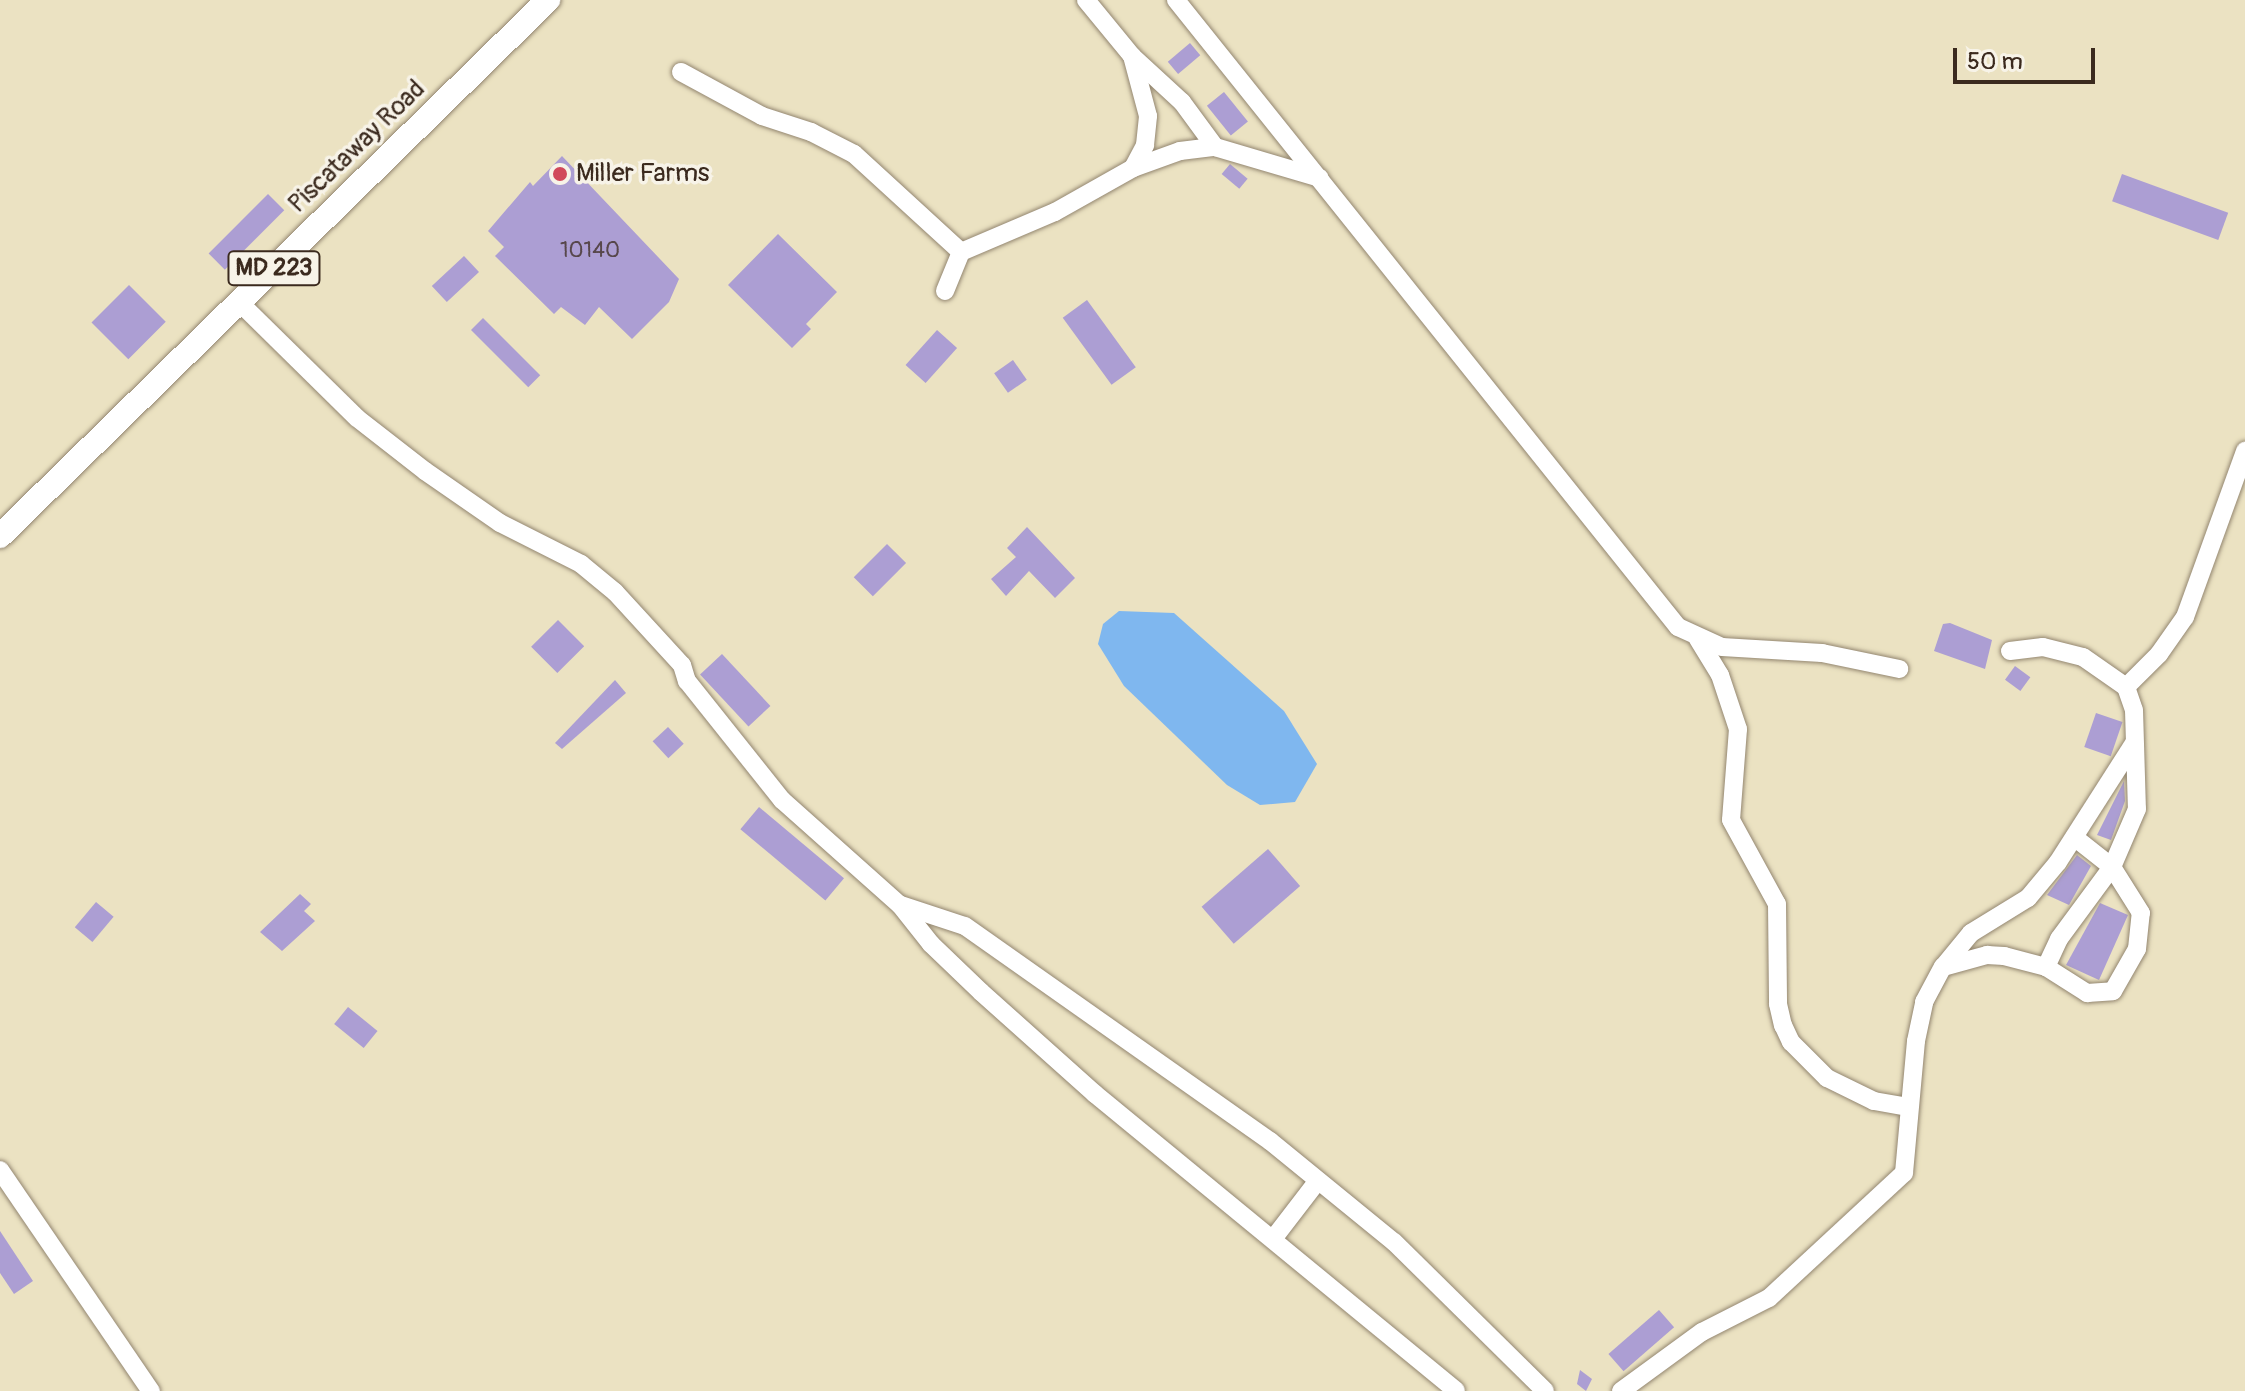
<!DOCTYPE html>
<style>
body{margin:0}
#map{position:relative;width:2245px;height:1391px;overflow:hidden;background:#ebe2c2;font-family:Pangolin,sans-serif}
div>[style]{position:absolute}
[style*='--x']{left:calc(var(--x)*1px);top:calc(var(--y)*1px);width:calc(var(--w)*1px);rotate:calc(var(--a)*1deg)}
.water>*{inset:0;background:#7fb7ef}
.building>*{inset:0;background:#ac9ed3;transform-origin:0 0}
.roads{filter:drop-shadow(0 0 2px #938670) drop-shadow(0 0 2px #938670)}
.minor>*{height:18px;margin:-9px;padding:0 9px;transform-origin:9px;border-radius:9px;background:#fff}
.major>*{height:24px;margin:-12px;padding:0 12px;transform-origin:12px;border-radius:12px;background:#fff}
.dots>*{width:22px;height:22px;translate:-50% -50%;box-sizing:border-box;border:4px solid #f7f3e8;border-radius:50%}
span{translate:-50% -50%;white-space:nowrap;text-align:center;line-height:1.15;-webkit-text-stroke:7px #f7f3e8;paint-order:stroke}
.number-label{font-size:22px;color:#57474b}
.number-label span{-webkit-text-stroke-width:0}
.shield-label span{padding:2px 6px;background:#f7f3e8;border:2px solid;border-radius:6px;-webkit-text-stroke-width:0}
.shield-label{font-size:24px;color:#3b2a1e;font-weight:700}
.street-label{font-size:26px;color:#3b2a1e}
.poi-label{font-size:26px;color:#3b2a1e}
.left{translate:0 -50%;text-align:left}
.scale{position:absolute;left:1953px;top:48px;width:142px;height:36px;box-sizing:border-box;border:4px solid #3b2a1e;border-top:0;padding-left:10px;font-size:24px;line-height:28px;white-space:nowrap;color:#3b2a1e;-webkit-text-stroke:6px #f7f3e8;paint-order:stroke}
</style>
<div id="map">
<div class="water">
<i style="clip-path:polygon(1119px 611px,1174px 613px,1284px 711px,1317px 764px,1295px 802px,1260px 805px,1227px 785px,1124px 686px,1098px 644px,1103px 624px)"></i>
</div>
<div class="building">
<i style="left:1190px;top:43px;width:16px;height:29px;rotate:50deg"></i>
<i style="left:1224px;top:92px;width:38px;height:22px;rotate:51deg"></i>
<i style="clip-path:polygon(562px 156px,679px 279px,669px 302px,632px 339px,599px 307px,585px 325px,561px 307px,554px 314px,495px 256px,504px 247px,488px 231px,530px 182px,533px 186px)"></i>
<i style="left:1230px;top:164px;width:23px;height:13px;rotate:40deg"></i>
<i style="left:2122px;top:174px;width:113px;height:29px;rotate:20deg"></i>
<i style="left:268px;top:194px;width:23px;height:84px;rotate:45deg"></i>
<i style="clip-path:polygon(778px 234px,837px 292px,806px 324px,811px 329px,792px 348px,728px 285px)"></i>
<i style="left:464px;top:256px;width:22px;height:44px;rotate:47deg"></i>
<i style="left:129px;top:285px;width:52px;height:53px;rotate:45deg"></i>
<i style="left:1087px;top:300px;width:83px;height:30px;rotate:54deg"></i>
<i style="left:483px;top:318px;width:81px;height:17px;rotate:45deg"></i>
<i style="left:937px;top:330px;width:27px;height:47px;rotate:42deg"></i>
<i style="left:1013px;top:360px;width:24px;height:23px;rotate:55deg"></i>
<i style="clip-path:polygon(1027px 527px,1075px 578px,1055px 598px,1029px 571px,1006px 596px,991px 579px,1016px 557px,1007px 548px)"></i>
<i style="left:887px;top:544px;width:27px;height:47px;rotate:45deg"></i>
<i style="left:558px;top:620px;width:37px;height:38px;rotate:45deg"></i>
<i style="clip-path:polygon(1950px 623px,1992px 640px,1985px 669px,1934px 651px,1943px 624px)"></i>
<i style="left:722px;top:654px;width:71px;height:30px;rotate:47deg"></i>
<i style="left:2015px;top:666px;width:19px;height:17px;rotate:36deg"></i>
<i style="clip-path:polygon(615px 680px,626px 693px,562px 749px,555px 743px)"></i>
<i style="left:2096px;top:713px;width:28px;height:36px;rotate:19deg"></i>
<i style="left:668px;top:727px;width:23px;height:21px;rotate:47deg"></i>
<i style="clip-path:polygon(2124px 781px,2125px 801px,2111px 840px,2097px 835px)"></i>
<i style="left:759px;top:807px;width:111px;height:29px;rotate:40deg"></i>
<i style="left:1268px;top:849px;width:49px;height:88px;rotate:49deg"></i>
<i style="clip-path:polygon(2077px 855px,2091px 866px,2069px 905px,2047px 895px)"></i>
<i style="clip-path:polygon(300px 894px,311px 904px,304px 911px,315px 921px,282px 951px,260px 932px)"></i>
<i style="left:96px;top:902px;width:23px;height:33px;rotate:40deg"></i>
<i style="clip-path:polygon(2100px 903px,2128px 915px,2099px 980px,2066px 965px)"></i>
<i style="left:348px;top:1007px;width:38px;height:22px;rotate:39deg"></i>
<i style="clip-path:polygon(0 1231px,33px 1281px,14px 1294px,0 1273px)"></i>
<i style="left:1659px;top:1310px;width:23px;height:67px;rotate:49deg"></i>
<i style="clip-path:polygon(1580px 1370px,1592px 1379px,1586px 1391px,1577px 1384px)"></i>
</div>
<div class="roads">
<div class="minor">
<i style="--x:1086;--y:0;--w:72;--a:50.6"></i>
<i style="--x:1132;--y:56;--w:68;--a:42.6"></i>
<i style="--x:1182;--y:102;--w:56;--a:53.7"></i>
<i style="--x:1215;--y:147;--w:109;--a:16.4"></i>
<i style="--x:1176;--y:0;--w:803;--a:51.32"></i>
<i style="--x:1678;--y:627;--w:48;--a:24.4"></i>
<i style="--x:1722;--y:647;--w:100;--a:3.4"></i>
<i style="--x:1822;--y:653;--w:79;--a:11.7"></i>
<i style="--x:681;--y:72;--w:92;--a:28.5"></i>
<i style="--x:762;--y:116;--w:52;--a:18.1"></i>
<i style="--x:811;--y:132;--w:48;--a:27.1"></i>
<i style="--x:854;--y:154;--w:145;--a:42.5"></i>
<i style="--x:961;--y:252;--w:102;--a:-23.1"></i>
<i style="--x:1055;--y:212;--w:90;--a:-29.4"></i>
<i style="--x:1133;--y:168;--w:26;--a:-62"></i>
<i style="--x:1145;--y:145;--w:29;--a:-84"></i>
<i style="--x:1148;--y:116;--w:62;--a:-104.9"></i>
<i style="--x:1133;--y:168;--w:50;--a:-19.9"></i>
<i style="--x:1180;--y:151;--w:35;--a:-7"></i>
<i style="--x:945;--y:291;--w:42;--a:-67.7"></i>
<i style="--x:239;--y:302;--w:165;--a:44.5"></i>
<i style="--x:357;--y:418;--w:86;--a:37.9"></i>
<i style="--x:425;--y:471;--w:91;--a:34.7"></i>
<i style="--x:500;--y:523;--w:91;--a:26.8"></i>
<i style="--x:581;--y:564;--w:44;--a:39.5"></i>
<i style="--x:615;--y:592;--w:99;--a:47.5"></i>
<i style="--x:682;--y:665;--w:17;--a:73"></i>
<i style="--x:687;--y:681;--w:152;--a:51.4"></i>
<i style="--x:782;--y:800;--w:158;--a:41.7"></i>
<i style="--x:900;--y:905;--w:50;--a:51.5"></i>
<i style="--x:931;--y:944;--w:69;--a:43.8"></i>
<i style="--x:981;--y:992;--w:153;--a:41.8"></i>
<i style="--x:1095;--y:1094;--w:467;--a:39.4"></i>
<i style="--x:1698;--y:639;--w:42;--a:58.6"></i>
<i style="--x:1720;--y:675;--w:57;--a:71.6"></i>
<i style="--x:1738;--y:729;--w:91;--a:94.4"></i>
<i style="--x:1731;--y:820;--w:96;--a:61.3"></i>
<i style="--x:1777;--y:904;--w:100;--a:89.4"></i>
<i style="--x:1778;--y:1004;--w:22;--a:77"></i>
<i style="--x:1783;--y:1025;--w:19;--a:65"></i>
<i style="--x:1791;--y:1042;--w:51;--a:45"></i>
<i style="--x:1827;--y:1078;--w:52;--a:26.1"></i>
<i style="--x:1874;--y:1101;--w:34;--a:10"></i>
<i style="--x:2010;--y:651;--w:33;--a:-7"></i>
<i style="--x:2043;--y:647;--w:41;--a:14"></i>
<i style="--x:2083;--y:657;--w:52;--a:34.9"></i>
<i style="--x:2126;--y:687;--w:24;--a:71"></i>
<i style="--x:2134;--y:710;--w:99;--a:88.3"></i>
<i style="--x:2137;--y:809;--w:63;--a:113.3"></i>
<i style="--x:2112;--y:867;--w:89;--a:126.4"></i>
<i style="--x:2059;--y:939;--w:31;--a:115"></i>
<i style="--x:2126;--y:687;--w:47;--a:-45"></i>
<i style="--x:2159;--y:654;--w:45;--a:-54.9"></i>
<i style="--x:2185;--y:617;--w:177;--a:-70.1"></i>
<i style="--x:901;--y:905;--w:67;--a:18.2"></i>
<i style="--x:965;--y:926;--w:373;--a:35.2"></i>
<i style="--x:1270;--y:1141;--w:160;--a:39.2"></i>
<i style="--x:1394;--y:1242;--w:212;--a:44.6"></i>
<i style="--x:1943;--y:967;--w:46;--a:-15.3"></i>
<i style="--x:1987;--y:955;--w:17;--a:3"></i>
<i style="--x:2004;--y:956;--w:43;--a:14.7"></i>
<i style="--x:2046;--y:967;--w:49;--a:32.4"></i>
<i style="--x:2087;--y:993;--w:26;--a:-4"></i>
<i style="--x:2113;--y:991;--w:48;--a:-60.3"></i>
<i style="--x:2137;--y:949;--w:36;--a:-84"></i>
<i style="--x:2141;--y:913;--w:54;--a:-122.2"></i>
<i style="--x:2112;--y:867;--w:48;--a:-141.7"></i>
<i style="--x:0;--y:1170;--w:268;--a:55.7"></i>
<i style="--x:1273;--y:1239;--w:71;--a:-52.5"></i>
<i style="--x:1621;--y:1391;--w:100;--a:-36.1"></i>
<i style="--x:1702;--y:1332;--w:75;--a:-26.9"></i>
<i style="--x:1769;--y:1298;--w:184;--a:-42.8"></i>
<i style="--x:1904;--y:1173;--w:133;--a:-84.8"></i>
<i style="--x:1916;--y:1041;--w:40;--a:-78"></i>
<i style="--x:1924;--y:1002;--w:40;--a:-62"></i>
<i style="--x:1943;--y:967;--w:44;--a:-50.5"></i>
<i style="--x:1971;--y:933;--w:67;--a:-31.6"></i>
<i style="--x:2028;--y:898;--w:47;--a:-50.2"></i>
<i style="--x:2058;--y:862;--w:141;--a:-57.4"></i>
</div>
<div class="major">
<i style="--x:0;--y:536;--w:767;--a:-44.37"></i>
</div>
</div>
<div class="dots">
<i style="left:560px;top:174px;background:#d1495b"></i>
</div>
<div class="number-label">
<span style="left:590px;top:251px">10140</span>
</div>
<div class="shield-label">
<span style="left:274px;top:268px">MD 223</span>
</div>
<div class="street-label">
<span style="left:357px;top:147px;rotate:-44deg">Piscataway Road</span>
</div>
<div class="poi-label">
<span class="left" style="left:576px;top:174px">Miller Farms</span>
</div>
<div class="scale">50 m</div>
</div>
